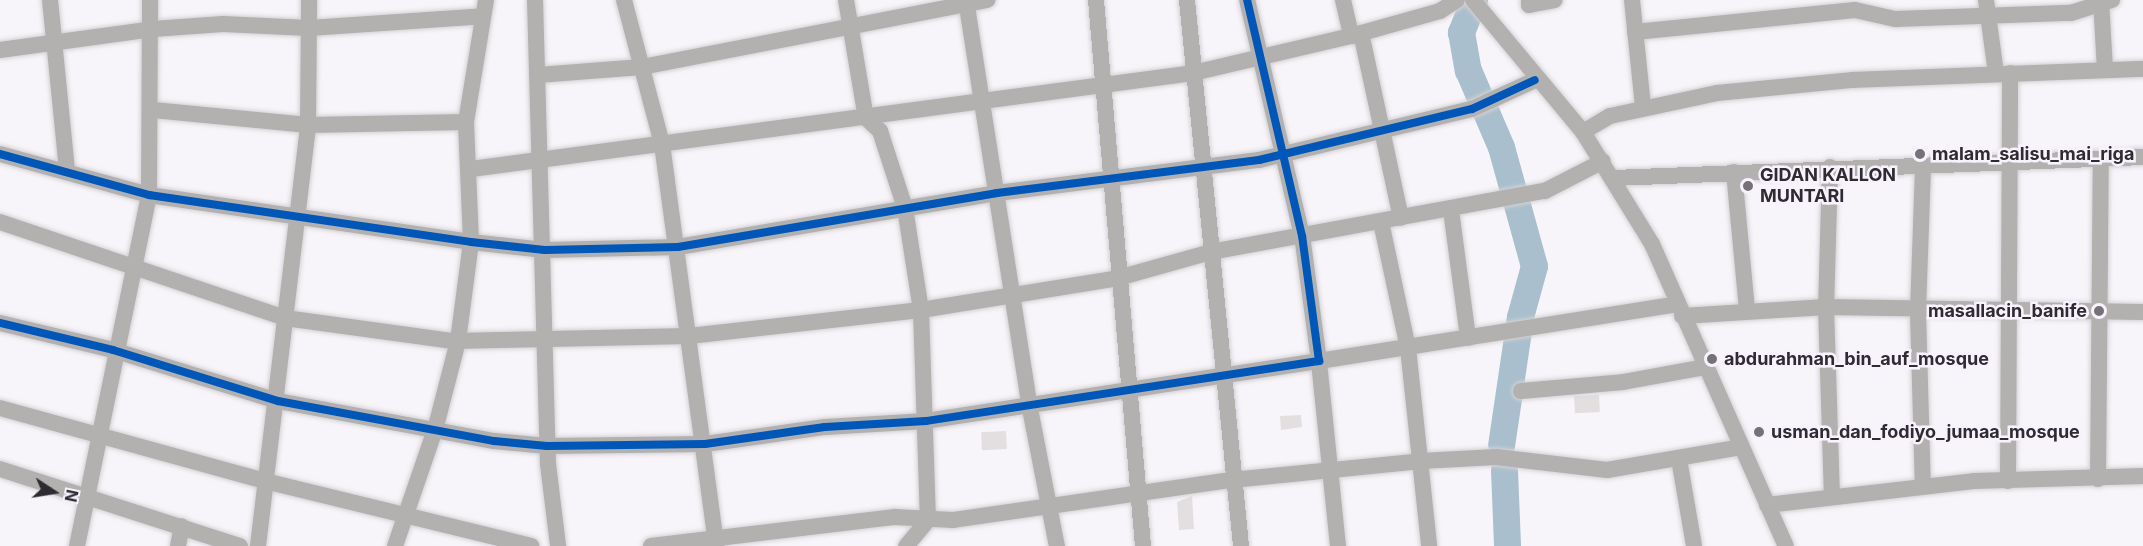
<!DOCTYPE html>
<style>
body{margin:0}
#map{position:relative;width:2143px;height:546px;overflow:hidden;background:#f8f5fa;font-family:Inter,sans-serif}
div>[style]{position:absolute}
[style*='--x']{left:calc(var(--x)*1px);top:calc(var(--y)*1px);width:calc(var(--w)*1px);rotate:calc(var(--a)*1deg)}
.river>*{height:27px;margin:-13.5px;padding:0 13.5px;transform-origin:13.5px;border-radius:13.5px;background:#a9bfcd}
.building>*{inset:0;background:#e3dfe0;transform-origin:0 0}
.roads{filter:drop-shadow(0 0 2px #d4d2d5) drop-shadow(0 0 2px #d4d2d5)}
.minor>*{height:16px;margin:-8px;padding:0 8px;transform-origin:8px;border-radius:8px;background:#b2b1b0}
.cycleway>*{height:8px;margin:-4px;padding:0 4px;transform-origin:4px;border-radius:4px;background:#0057b8}
.dots>*{width:16px;height:16px;translate:-50% -50%;box-sizing:border-box;border:3px solid #f8f2fd;border-radius:50%}
span{translate:-50% -50%;white-space:nowrap;text-align:center;line-height:1.15;-webkit-text-stroke:5px #f8f2fd;paint-order:stroke}
.poi-label{font-size:18px;color:#2f2c31;font-weight:700}
.left{translate:0 -50%;text-align:left}
.right{translate:-100% -50%;text-align:right}
.north{position:absolute;left:24px;top:462px;width:60px;height:60px;-webkit-text-stroke:4px #f8f2fd;paint-order:stroke;rotate:102deg;font-size:16px;font-weight:700;line-height:24px;text-align:center;color:#2f2c31}
.north::after{content:'';display:block;margin:auto;width:21px;height:27px;background:#2f2c31;clip-path:polygon(50% 0,100% 100%,50% 72%,0 100%)}
</style>
<div id="map">
<div class="river">
<i style="--x:1474;--y:0;--w:35;--a:112"></i>
<i style="--x:1461;--y:32;--w:39;--a:80"></i>
<i style="--x:1468;--y:70;--w:84;--a:66.8"></i>
<i style="--x:1501;--y:147;--w:123;--a:74.5"></i>
<i style="--x:1534;--y:266;--w:53;--a:105.4"></i>
<i style="--x:1520;--y:317;--w:129;--a:98.4"></i>
<i style="--x:1504;--y:470;--w:76;--a:87.7"></i>
</div>
<div class="building">
<i style="left:1599px;top:395px;width:17px;height:25px;rotate:87deg"></i>
<i style="clip-path:polygon(1301px 415px,1302px 427px,1281px 430px,1280px 416px)"></i>
<i style="left:1006px;top:431px;width:18px;height:25px;rotate:87deg"></i>
<i style="clip-path:polygon(1192px 496px,1194px 529px,1179px 530px,1177px 502px)"></i>
</div>
<div class="roads">
<div class="minor">
<i style="--x:50;--y:0;--w:170;--a:84.3"></i>
<i style="--x:535;--y:0;--w:464;--a:88.4"></i>
<i style="--x:548;--y:464;--w:83;--a:83"></i>
<i style="--x:624;--y:0;--w:149;--a:75.2"></i>
<i style="--x:662;--y:144;--w:406;--a:82.3"></i>
<i style="--x:846;--y:0;--w:120;--a:80.4"></i>
<i style="--x:866;--y:118;--w:19;--a:43"></i>
<i style="--x:880;--y:131;--w:81;--a:72"></i>
<i style="--x:905;--y:208;--w:103;--a:81.1"></i>
<i style="--x:921;--y:310;--w:210;--a:88.1"></i>
<i style="--x:928;--y:520;--w:34;--a:130"></i>
<i style="--x:966;--y:0;--w:414;--a:81.1"></i>
<i style="--x:1030;--y:409;--w:140;--a:78.9"></i>
<i style="--x:1096;--y:0;--w:548;--a:85.08"></i>
<i style="--x:1187;--y:0;--w:549;--a:84.35"></i>
<i style="--x:1343;--y:0;--w:37;--a:77"></i>
<i style="--x:1473;--y:0;--w:172;--a:50.2"></i>
<i style="--x:1583;--y:132;--w:132;--a:58.4"></i>
<i style="--x:1652;--y:244;--w:330;--a:66.1"></i>
<i style="--x:1529;--y:0;--w:5;--a:90"></i>
<i style="--x:1529;--y:5;--w:26;--a:-11"></i>
<i style="--x:1632;--y:0;--w:108;--a:84.1"></i>
<i style="--x:1986;--y:0;--w:74;--a:82.2"></i>
<i style="--x:2101;--y:0;--w:70;--a:86.7"></i>
<i style="--x:1635;--y:32;--w:221;--a:-5.7"></i>
<i style="--x:1855;--y:10;--w:41;--a:12.7"></i>
<i style="--x:1895;--y:19;--w:176;--a:-2"></i>
<i style="--x:2071;--y:13;--w:43;--a:-17.6"></i>
<i style="--x:1361;--y:33;--w:189;--a:77.8"></i>
<i style="--x:0;--y:50;--w:154;--a:-7.8"></i>
<i style="--x:153;--y:29;--w:70;--a:-4.1"></i>
<i style="--x:223;--y:24;--w:86;--a:2.7"></i>
<i style="--x:309;--y:28;--w:174;--a:-3.9"></i>
<i style="--x:538;--y:75;--w:104;--a:-4.4"></i>
<i style="--x:642;--y:67;--w:352;--a:-11"></i>
<i style="--x:153;--y:110;--w:156;--a:5.5"></i>
<i style="--x:308;--y:125;--w:158;--a:-1.1"></i>
<i style="--x:1583;--y:132;--w:31;--a:-31"></i>
<i style="--x:1610;--y:116;--w:109;--a:-12.1"></i>
<i style="--x:1717;--y:93;--w:137;--a:-5.5"></i>
<i style="--x:1853;--y:80;--w:290;--a:-2.2"></i>
<i style="--x:0;--y:154;--w:155;--a:15.4"></i>
<i style="--x:149;--y:195;--w:325;--a:8.3"></i>
<i style="--x:471;--y:242;--w:74;--a:6.2"></i>
<i style="--x:545;--y:250;--w:133;--a:-1.3"></i>
<i style="--x:678;--y:247;--w:324;--a:-9.6"></i>
<i style="--x:997;--y:193;--w:264;--a:-7.2"></i>
<i style="--x:1259;--y:160;--w:219;--a:-13.5"></i>
<i style="--x:1472;--y:109;--w:69;--a:-24.7"></i>
<i style="--x:1830;--y:167;--w:140;--a:91.6"></i>
<i style="--x:1826;--y:307;--w:187;--a:88.2"></i>
<i style="--x:1923;--y:168;--w:144;--a:92"></i>
<i style="--x:1918;--y:312;--w:174;--a:88.4"></i>
<i style="--x:471;--y:169;--w:728;--a:-7.57"></i>
<i style="--x:1193;--y:73;--w:162;--a:-13.2"></i>
<i style="--x:1351;--y:36;--w:92;--a:-15.7"></i>
<i style="--x:1440;--y:11;--w:20;--a:-33"></i>
<i style="--x:1734;--y:172;--w:138;--a:84.6"></i>
<i style="--x:1614;--y:178;--w:529;--a:-2.27"></i>
<i style="--x:1451;--y:210;--w:129;--a:82.4"></i>
<i style="--x:0;--y:222;--w:301;--a:18.6"></i>
<i style="--x:285;--y:318;--w:170;--a:7.8"></i>
<i style="--x:453;--y:341;--w:236;--a:-1.2"></i>
<i style="--x:689;--y:336;--w:233;--a:-6.4"></i>
<i style="--x:921;--y:310;--w:200;--a:-9.2"></i>
<i style="--x:1118;--y:278;--w:97;--a:-15.6"></i>
<i style="--x:1211;--y:252;--w:340;--a:-10.4"></i>
<i style="--x:1545;--y:191;--w:65;--a:-27.3"></i>
<i style="--x:1381;--y:222;--w:129;--a:77.9"></i>
<i style="--x:1408;--y:348;--w:199;--a:83.9"></i>
<i style="--x:1682;--y:316;--w:144;--a:-3.6"></i>
<i style="--x:1826;--y:307;--w:317;--a:0.9"></i>
<i style="--x:0;--y:323;--w:116;--a:13.4"></i>
<i style="--x:113;--y:350;--w:173;--a:17.2"></i>
<i style="--x:278;--y:401;--w:220;--a:10.5"></i>
<i style="--x:494;--y:441;--w:53;--a:5.4"></i>
<i style="--x:547;--y:446;--w:158;--a:-0.7"></i>
<i style="--x:705;--y:444;--w:121;--a:-8.1"></i>
<i style="--x:825;--y:427;--w:101;--a:-3.4"></i>
<i style="--x:926;--y:421;--w:398;--a:-8.7"></i>
<i style="--x:1319;--y:361;--w:126;--a:-97.7"></i>
<i style="--x:1302;--y:236;--w:242;--a:-103.1"></i>
<i style="--x:1521;--y:391;--w:102;--a:-5"></i>
<i style="--x:1623;--y:382;--w:83;--a:-10.4"></i>
<i style="--x:0;--y:408;--w:279;--a:15.4"></i>
<i style="--x:269;--y:482;--w:270;--a:13.7"></i>
<i style="--x:1679;--y:459;--w:88;--a:80.2"></i>
<i style="--x:0;--y:469;--w:252;--a:17.8"></i>
<i style="--x:2098;--y:479;--w:320;--a:-89.5"></i>
<i style="--x:2008;--y:481;--w:408;--a:-89.7"></i>
<i style="--x:1767;--y:505;--w:208;--a:-6.6"></i>
<i style="--x:1974;--y:481;--w:169;--a:-1.7"></i>
<i style="--x:77;--y:546;--w:358;--a:-78.4"></i>
<i style="--x:149;--y:195;--w:195;--a:-89.7"></i>
<i style="--x:178;--y:546;--w:20;--a:-79"></i>
<i style="--x:258;--y:546;--w:424;--a:-83.2"></i>
<i style="--x:308;--y:125;--w:125;--a:-89.5"></i>
<i style="--x:395;--y:546;--w:123;--a:-71"></i>
<i style="--x:435;--y:430;--w:92;--a:-75.5"></i>
<i style="--x:458;--y:341;--w:100;--a:-82.5"></i>
<i style="--x:471;--y:242;--w:120;--a:-92.4"></i>
<i style="--x:466;--y:122;--w:124;--a:-80.7"></i>
<i style="--x:651;--y:546;--w:246;--a:-6.8"></i>
<i style="--x:895;--y:517;--w:58;--a:3"></i>
<i style="--x:953;--y:520;--w:282;--a:-8.2"></i>
<i style="--x:1232;--y:480;--w:190;--a:-5.7"></i>
<i style="--x:1421;--y:461;--w:75;--a:-3.1"></i>
<i style="--x:1496;--y:457;--w:112;--a:6.7"></i>
<i style="--x:1607;--y:470;--w:136;--a:-9.7"></i>
<i style="--x:1338;--y:546;--w:186;--a:-95.9"></i>
<i style="--x:1319;--y:361;--w:363;--a:-9"></i>
</div>
</div>
<div class="cycleway">
<i style="--x:0;--y:154;--w:155;--a:15.4"></i>
<i style="--x:149;--y:195;--w:325;--a:8.3"></i>
<i style="--x:471;--y:242;--w:74;--a:6.2"></i>
<i style="--x:545;--y:250;--w:133;--a:-1.3"></i>
<i style="--x:678;--y:247;--w:324;--a:-9.6"></i>
<i style="--x:997;--y:193;--w:264;--a:-7.2"></i>
<i style="--x:1259;--y:160;--w:219;--a:-13.5"></i>
<i style="--x:1472;--y:109;--w:69;--a:-24.7"></i>
<i style="--x:0;--y:323;--w:116;--a:13.4"></i>
<i style="--x:113;--y:350;--w:173;--a:17.2"></i>
<i style="--x:278;--y:401;--w:220;--a:10.5"></i>
<i style="--x:494;--y:441;--w:53;--a:5.4"></i>
<i style="--x:547;--y:446;--w:158;--a:-0.7"></i>
<i style="--x:705;--y:444;--w:121;--a:-8.1"></i>
<i style="--x:825;--y:427;--w:101;--a:-3.4"></i>
<i style="--x:926;--y:421;--w:398;--a:-8.7"></i>
<i style="--x:1319;--y:361;--w:126;--a:-97.7"></i>
<i style="--x:1302;--y:236;--w:242;--a:-103.1"></i>
</div>
<div class="dots">
<i style="left:1920px;top:154px;background:#757277"></i>
<i style="left:1748px;top:186px;background:#757277"></i>
<i style="left:2099px;top:311px;background:#757277"></i>
<i style="left:1712px;top:359px;background:#757277"></i>
<i style="left:1759px;top:432px;background:#757277"></i>
</div>
<div class="poi-label">
<span class="left" style="left:1932px;top:154px">malam_salisu_mai_riga</span>
<span class="left" style="left:1760px;top:186px">GIDAN KALLON<br>MUNTARI</span>
<span class="right" style="left:2087px;top:311px">masallacin_banife</span>
<span class="left" style="left:1724px;top:359px">abdurahman_bin_auf_mosque</span>
<span class="left" style="left:1771px;top:432px">usman_dan_fodiyo_jumaa_mosque</span>
</div>
<div class="north">N</div>
</div>
